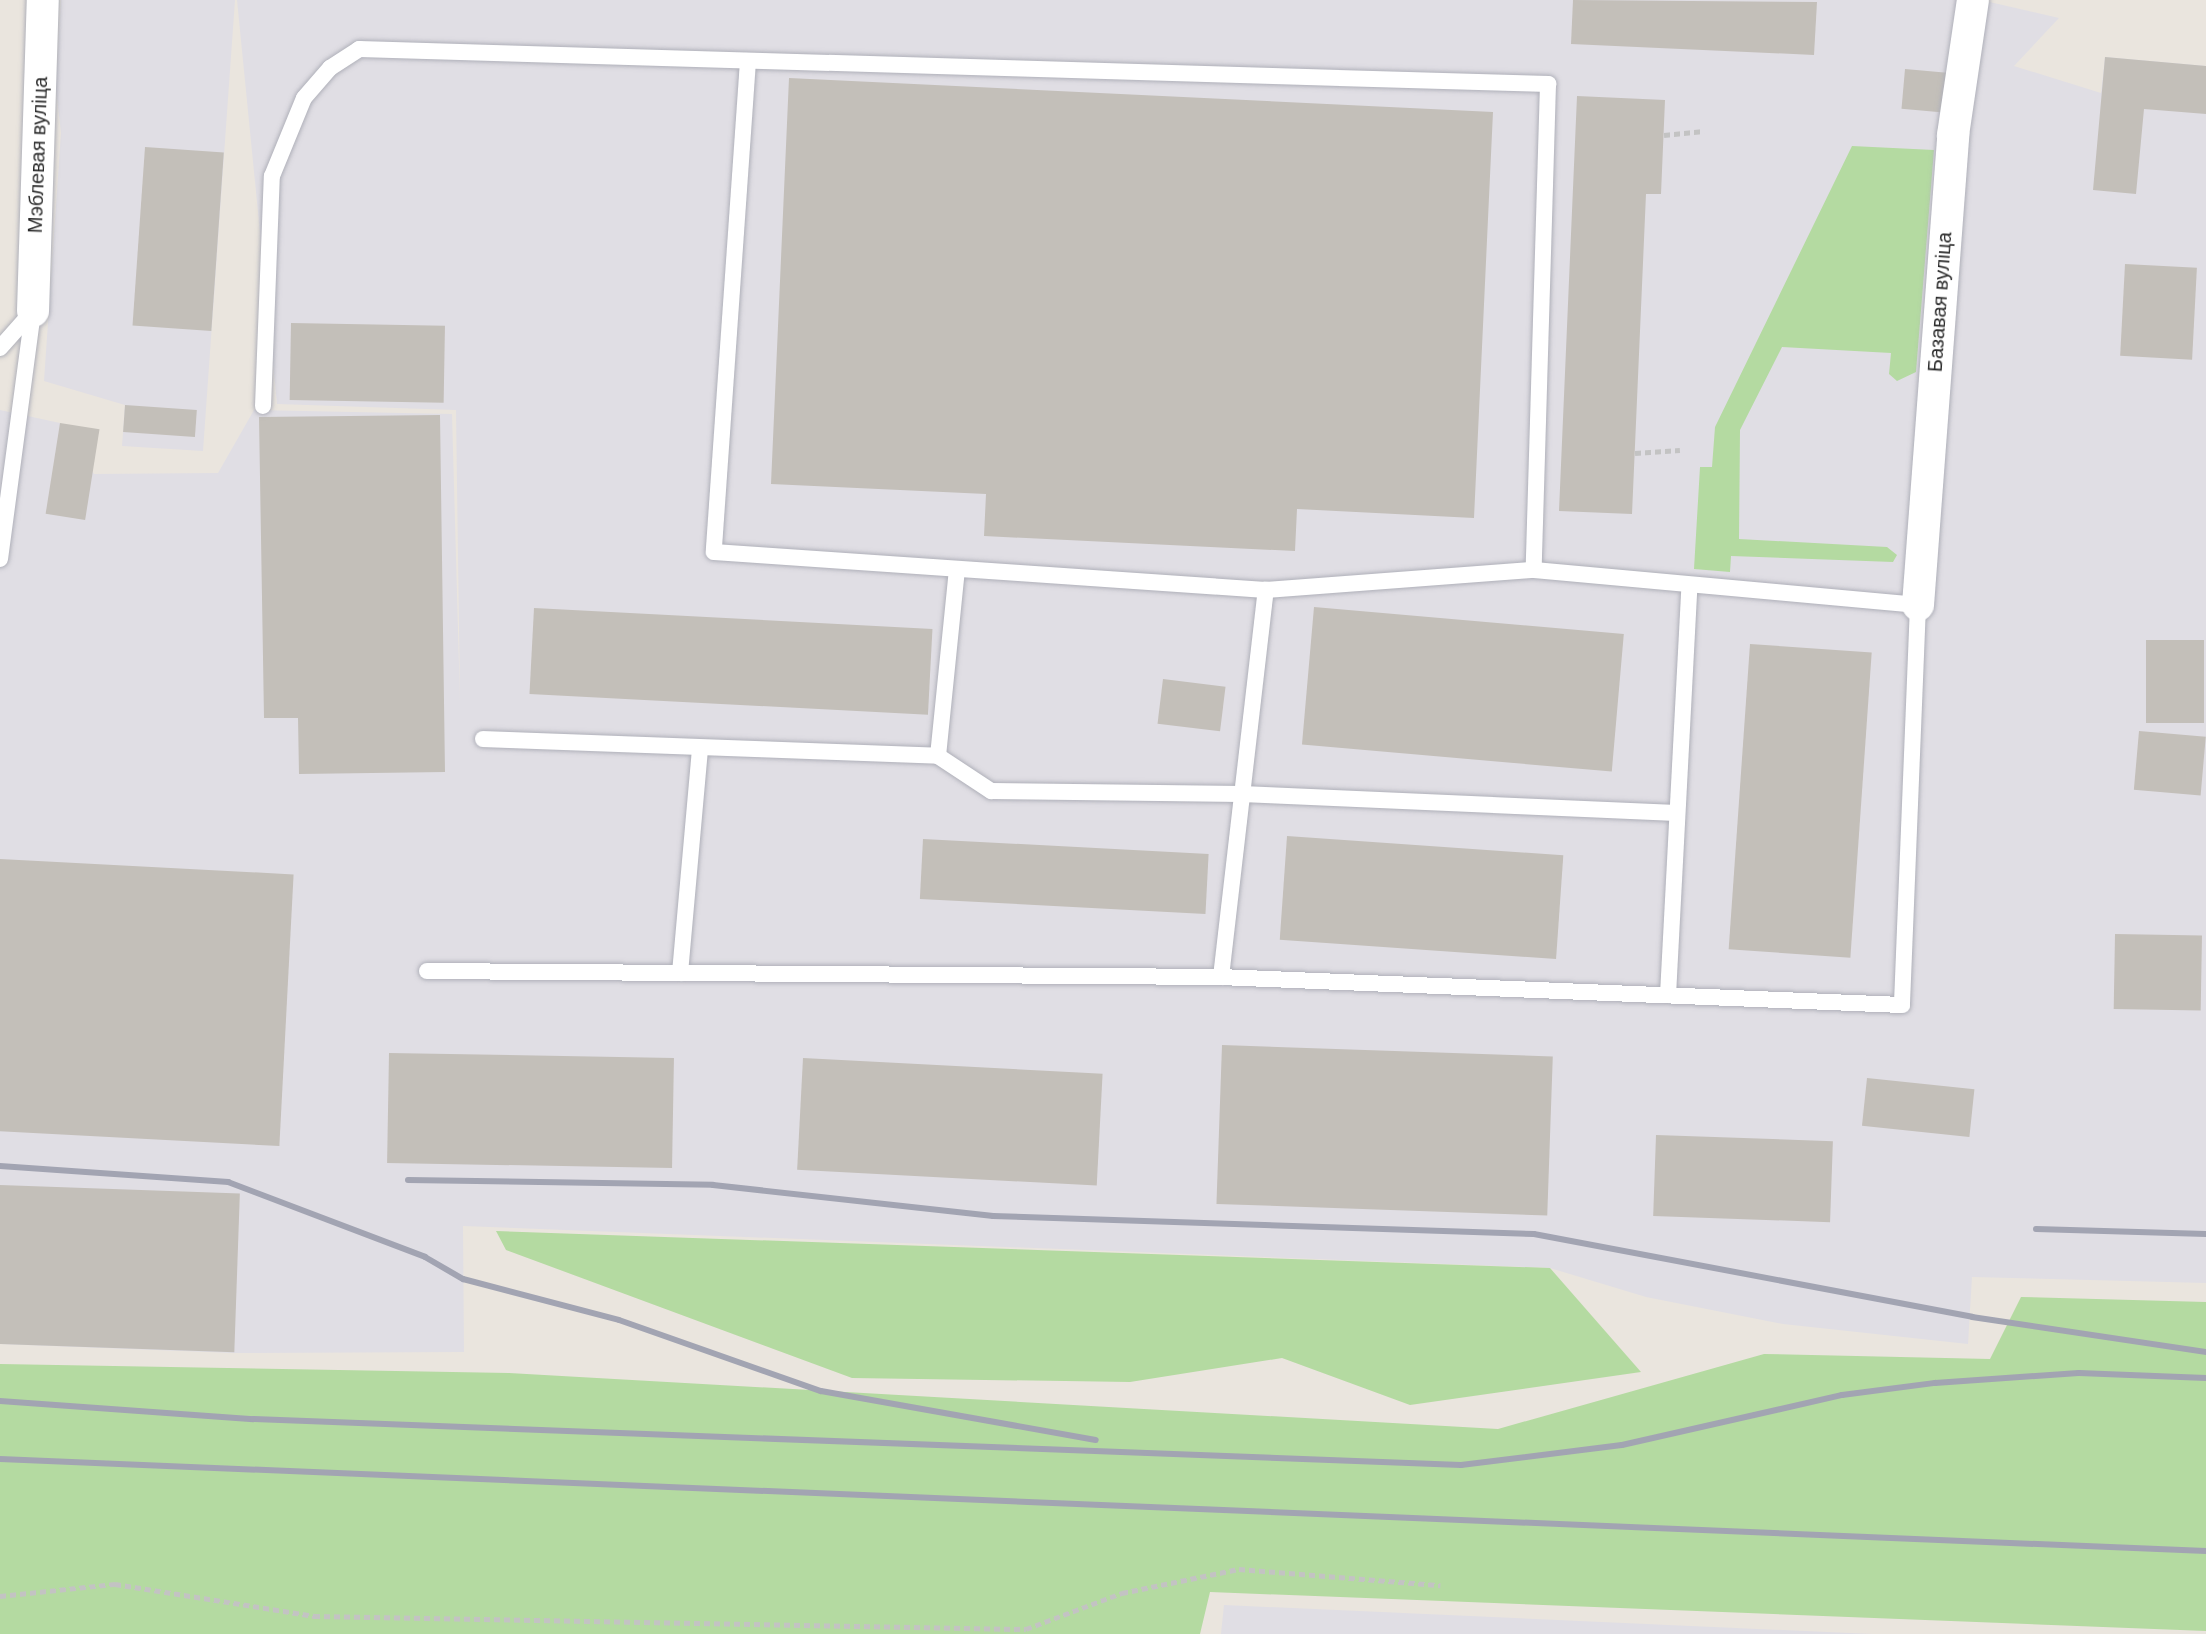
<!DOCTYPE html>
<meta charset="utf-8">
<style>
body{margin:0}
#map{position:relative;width:2206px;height:1634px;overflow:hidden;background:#eae5de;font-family:"DM Sans",sans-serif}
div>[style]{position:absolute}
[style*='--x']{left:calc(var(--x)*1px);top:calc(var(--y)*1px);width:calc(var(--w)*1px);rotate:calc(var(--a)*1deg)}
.industrial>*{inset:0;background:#e0dee4}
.green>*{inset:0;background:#b4daa1}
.building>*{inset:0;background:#c3bfb9;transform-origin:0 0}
.path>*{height:5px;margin-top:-2.5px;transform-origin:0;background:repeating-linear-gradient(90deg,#c3c3c3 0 6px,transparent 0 10px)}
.roads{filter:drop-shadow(0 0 2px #afb0b9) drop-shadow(0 0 2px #afb0b9)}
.service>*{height:16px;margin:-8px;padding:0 8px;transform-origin:8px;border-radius:8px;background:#fff}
.minor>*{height:32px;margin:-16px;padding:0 16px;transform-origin:16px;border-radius:16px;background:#fff}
.rail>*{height:6px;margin:-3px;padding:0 3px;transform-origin:3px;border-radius:3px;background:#a2a4b2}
span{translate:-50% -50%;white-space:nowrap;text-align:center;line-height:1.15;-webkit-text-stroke:8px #fff;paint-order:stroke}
.street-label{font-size:20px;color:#2a2a2a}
</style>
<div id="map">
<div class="industrial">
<i style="clip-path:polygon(61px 0,235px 0,203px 451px,122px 446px,125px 405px,44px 381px,61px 133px,56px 88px)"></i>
<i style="clip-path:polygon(237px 0,1981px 0,2059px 18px,2014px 66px,2101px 93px,2105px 57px,2206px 66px,2206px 1283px,1972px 1277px,1968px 1344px,1783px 1324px,1646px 1297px,1550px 1268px,463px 1226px,464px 1352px,234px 1353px,0 1344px,0 410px,60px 423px,94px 474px,218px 473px,254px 410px,452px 414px,460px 701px,456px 410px,277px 404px)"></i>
<i style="clip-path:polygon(1224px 1605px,1872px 1634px,1221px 1634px)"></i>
</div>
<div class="green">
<i style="clip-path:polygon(1852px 146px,1934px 150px,1916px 372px,1897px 381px,1889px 374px,1891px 353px,1782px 347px,1740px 430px,1739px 539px,1887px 547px,1897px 555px,1893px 562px,1731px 556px,1730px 572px,1694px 569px,1700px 467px,1712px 467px,1715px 427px)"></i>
<i style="clip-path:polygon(496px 1231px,1550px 1268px,1641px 1372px,1410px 1405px,1282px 1358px,1130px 1382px,852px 1378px,506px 1250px)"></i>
<i style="clip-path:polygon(2021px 1297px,2206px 1302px,2206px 1631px,1210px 1592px,1200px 1634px,0 1634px,0 1364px,509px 1373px,1498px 1429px,1764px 1354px,1990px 1359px)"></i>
</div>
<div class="building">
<i style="clip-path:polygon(1573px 0,1817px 2px,1814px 55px,1571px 44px)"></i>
<i style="clip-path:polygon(2105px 57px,2206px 66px,2206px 114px,2144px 109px,2136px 194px,2093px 190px)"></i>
<i style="left:1905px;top:69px;width:42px;height:40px;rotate:5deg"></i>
<i style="clip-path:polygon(789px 78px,1493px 112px,1474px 518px,1297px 509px,1295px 551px,984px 536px,986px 494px,771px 484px)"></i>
<i style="clip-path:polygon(1577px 96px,1665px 100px,1661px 194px,1646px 194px,1632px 514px,1559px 511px)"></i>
<i style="left:145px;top:147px;width:79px;height:179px;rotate:4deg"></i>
<i style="left:2125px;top:264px;width:72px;height:92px;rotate:3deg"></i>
<i style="left:291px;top:323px;width:154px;height:77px;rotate:1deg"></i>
<i style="left:125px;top:405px;width:72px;height:27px;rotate:4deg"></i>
<i style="clip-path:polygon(440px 415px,445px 772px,299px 774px,298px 718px,264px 718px,259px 417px)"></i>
<i style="left:60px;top:423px;width:40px;height:92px;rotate:9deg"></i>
<i style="left:1314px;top:607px;width:311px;height:138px;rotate:5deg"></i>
<i style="left:534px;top:608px;width:399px;height:86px;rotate:3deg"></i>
<i style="left:2146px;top:640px;width:58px;height:83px"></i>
<i style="left:1750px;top:644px;width:122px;height:306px;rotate:4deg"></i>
<i style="left:1163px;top:679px;width:63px;height:45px;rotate:7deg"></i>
<i style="left:2139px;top:731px;width:67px;height:59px;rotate:5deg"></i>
<i style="left:1287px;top:836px;width:277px;height:104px;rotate:4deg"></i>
<i style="left:923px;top:839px;width:286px;height:60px;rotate:3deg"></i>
<i style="left:0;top:859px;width:294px;height:272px;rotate:3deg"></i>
<i style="left:2115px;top:934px;width:87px;height:75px;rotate:1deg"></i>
<i style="left:1222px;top:1045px;width:331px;height:159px;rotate:2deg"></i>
<i style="left:389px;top:1053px;width:285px;height:110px;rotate:1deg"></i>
<i style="left:803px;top:1058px;width:300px;height:112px;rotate:3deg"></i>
<i style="left:1867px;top:1078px;width:108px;height:48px;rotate:6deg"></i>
<i style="left:1656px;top:1135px;width:177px;height:81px;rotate:2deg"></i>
<i style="left:0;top:1185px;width:240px;height:159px;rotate:2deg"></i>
</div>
<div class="path">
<i style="--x:1664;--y:135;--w:40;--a:-5.7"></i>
<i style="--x:1635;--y:453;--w:45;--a:-3.8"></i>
<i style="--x:0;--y:1596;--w:116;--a:-6"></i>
<i style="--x:115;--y:1584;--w:202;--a:9.1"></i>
<i style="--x:314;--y:1616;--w:712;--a:1.05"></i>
<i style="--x:1026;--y:1629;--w:103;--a:-20.6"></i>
<i style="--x:1122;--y:1593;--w:119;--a:-11.6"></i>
<i style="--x:1239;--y:1569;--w:202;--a:4.6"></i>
</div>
<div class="roads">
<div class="service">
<i style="--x:748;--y:61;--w:492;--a:94"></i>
<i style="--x:714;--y:552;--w:553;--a:3.94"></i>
<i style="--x:1266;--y:590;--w:269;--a:-4.3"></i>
<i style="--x:0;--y:348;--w:48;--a:-48.4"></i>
<i style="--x:263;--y:406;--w:230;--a:-87.8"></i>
<i style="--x:272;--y:176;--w:84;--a:-67.7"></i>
<i style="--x:304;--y:98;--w:40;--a:-49"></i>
<i style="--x:330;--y:68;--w:35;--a:-33"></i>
<i style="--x:359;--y:49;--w:1190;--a:1.69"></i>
<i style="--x:1548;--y:84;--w:486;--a:91.7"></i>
<i style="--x:1534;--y:570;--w:386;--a:5.2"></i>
<i style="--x:1918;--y:605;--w:400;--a:92.3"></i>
<i style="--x:1902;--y:1005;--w:682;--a:-177.65"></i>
<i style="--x:1221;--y:977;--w:794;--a:-179.57"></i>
<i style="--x:0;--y:559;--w:250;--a:-82.4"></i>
<i style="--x:483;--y:739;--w:455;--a:2.1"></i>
<i style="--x:938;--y:756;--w:188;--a:-84.2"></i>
<i style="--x:938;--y:756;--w:64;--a:33.4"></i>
<i style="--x:991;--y:791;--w:251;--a:0.7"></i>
<i style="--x:1242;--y:794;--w:435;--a:2.5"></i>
<i style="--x:680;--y:973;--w:226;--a:-84.9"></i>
<i style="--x:1221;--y:977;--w:390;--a:-83.4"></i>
<i style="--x:1668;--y:995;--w:408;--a:-87"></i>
</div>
<div class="minor">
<i style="--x:33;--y:311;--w:311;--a:-88.2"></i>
<i style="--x:1918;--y:605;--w:471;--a:-85.7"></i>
<i style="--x:1953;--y:135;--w:136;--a:-81.6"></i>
</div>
</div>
<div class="rail">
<i style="--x:0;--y:1166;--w:229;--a:4"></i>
<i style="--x:228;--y:1182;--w:211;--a:20.8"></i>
<i style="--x:425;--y:1257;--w:44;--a:30.1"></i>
<i style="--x:463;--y:1279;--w:161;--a:14.7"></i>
<i style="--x:619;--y:1320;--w:214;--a:19.4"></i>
<i style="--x:821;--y:1391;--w:279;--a:10.1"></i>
<i style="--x:408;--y:1180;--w:305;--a:0.9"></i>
<i style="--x:713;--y:1185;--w:282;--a:6.3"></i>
<i style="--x:993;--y:1216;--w:541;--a:1.91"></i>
<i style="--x:1534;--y:1234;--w:446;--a:10.7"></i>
<i style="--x:1972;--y:1317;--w:237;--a:8.5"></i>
<i style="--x:2036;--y:1229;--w:170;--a:1.7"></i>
<i style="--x:0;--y:1401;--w:254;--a:4.1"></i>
<i style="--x:253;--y:1419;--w:1209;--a:2.18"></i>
<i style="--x:1461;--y:1465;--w:162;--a:-7.1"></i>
<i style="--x:1622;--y:1445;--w:226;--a:-12.8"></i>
<i style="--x:1842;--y:1395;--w:94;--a:-7.4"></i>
<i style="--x:1935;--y:1383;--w:144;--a:-4"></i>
<i style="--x:2079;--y:1373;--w:127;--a:2.3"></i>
<i style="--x:0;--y:1459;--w:2208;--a:2.39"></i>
</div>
<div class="street-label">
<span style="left:38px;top:155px;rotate:-88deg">Мэблевая вуліца</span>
<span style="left:1940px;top:302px;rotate:-86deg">Базавая вуліца</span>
</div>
</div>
